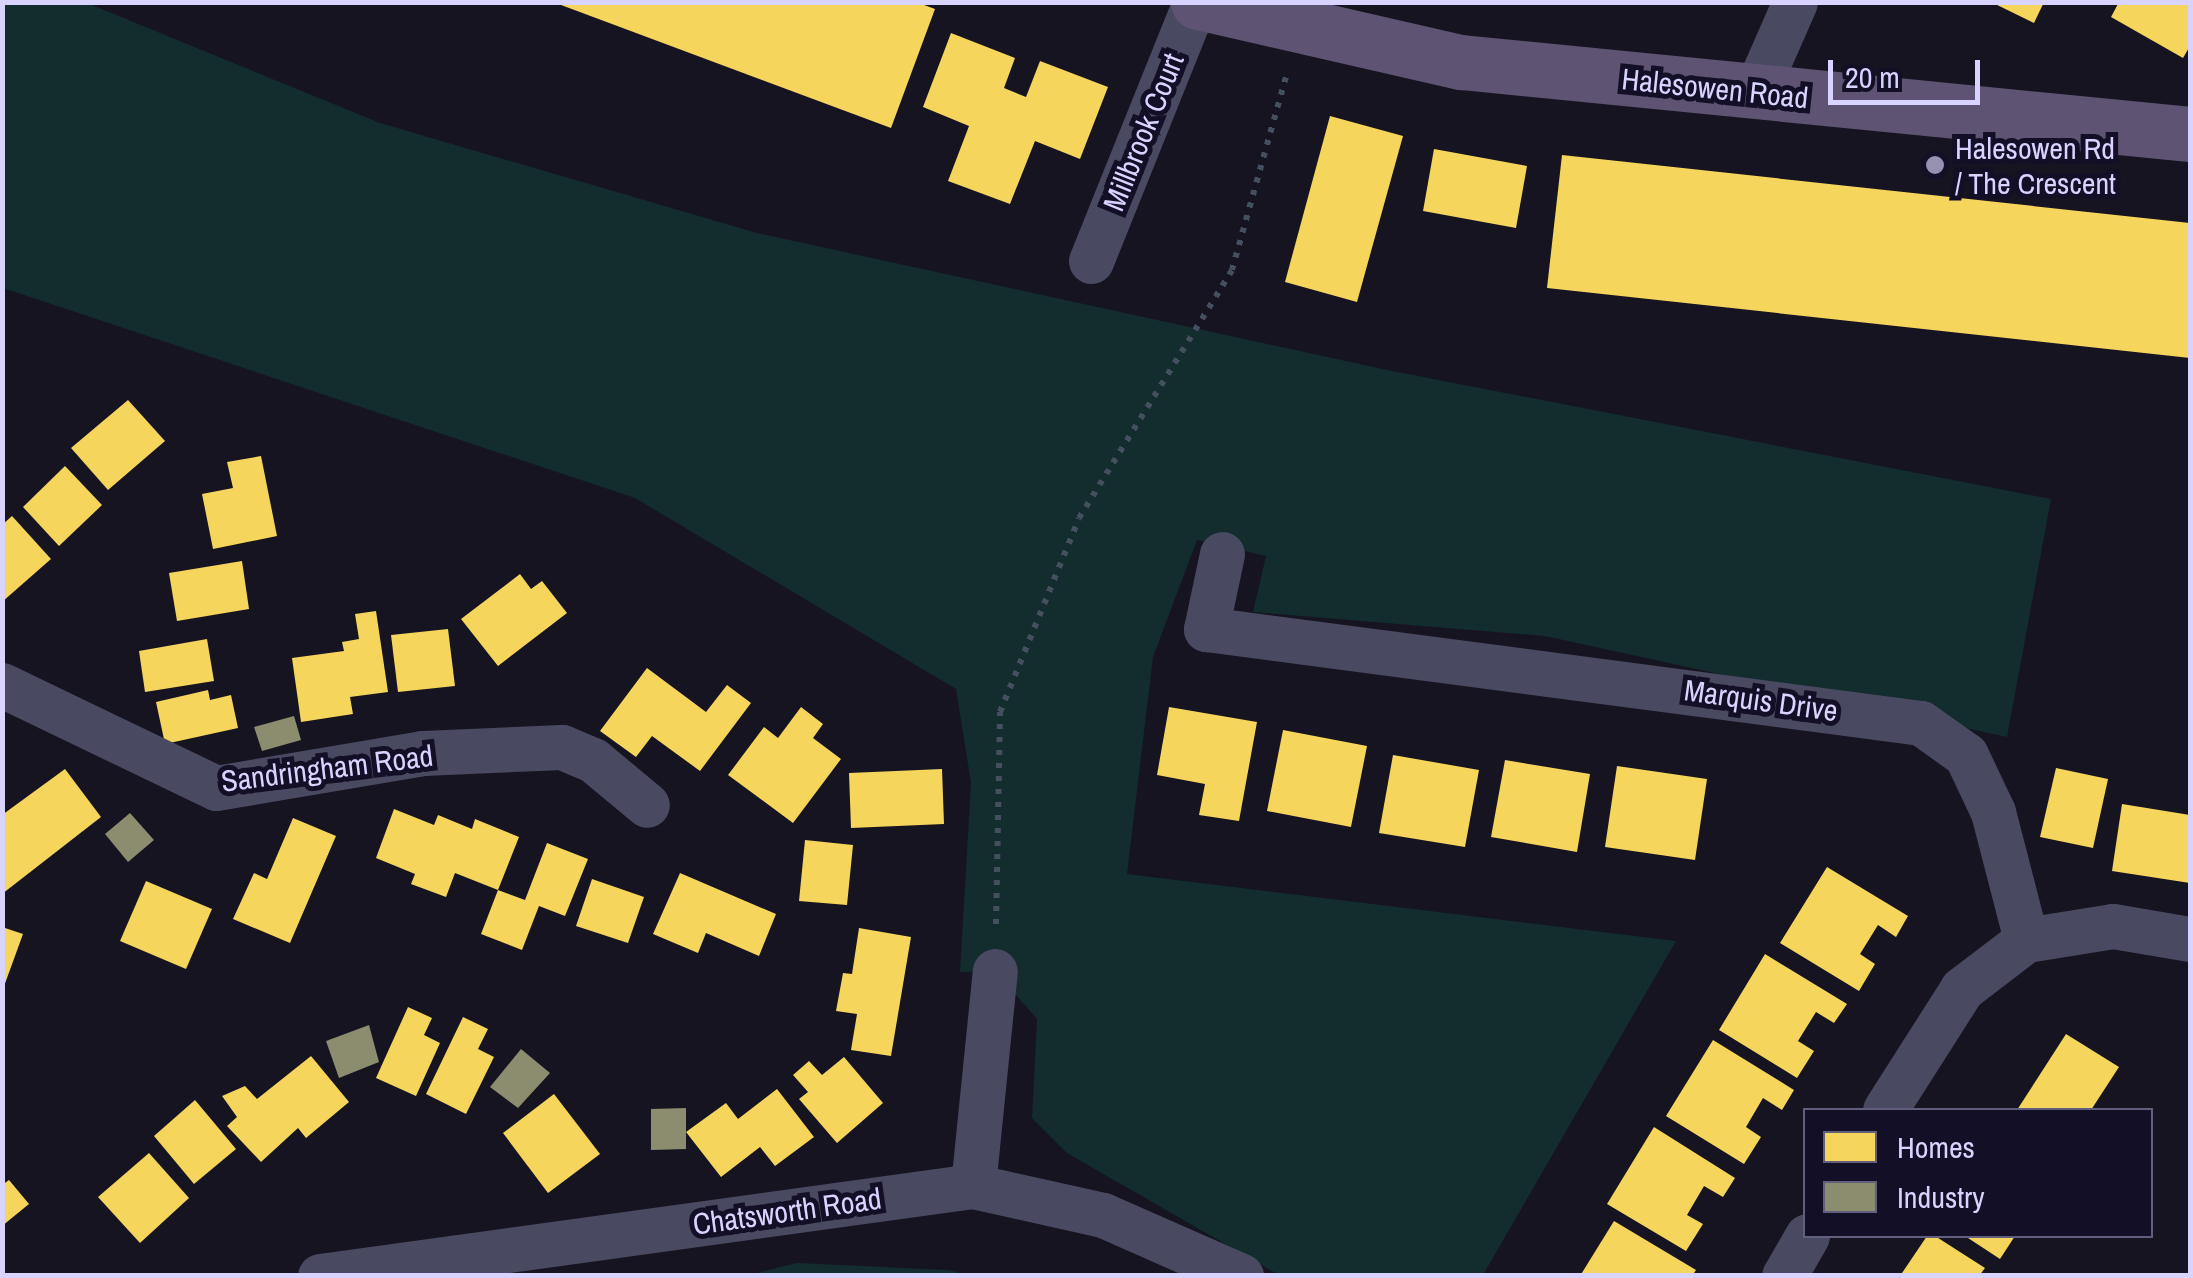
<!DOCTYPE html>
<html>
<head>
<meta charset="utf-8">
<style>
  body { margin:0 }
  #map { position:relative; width:2193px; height:1278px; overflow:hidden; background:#161421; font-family:"Archivo Narrow",sans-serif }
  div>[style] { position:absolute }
  .green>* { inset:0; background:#132c2d }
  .homes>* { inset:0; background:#f6d55c }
  .industry>* { inset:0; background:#8c8c6e }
  .path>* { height:6px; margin-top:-3px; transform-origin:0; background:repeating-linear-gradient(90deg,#44505f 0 5px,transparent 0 13px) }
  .minor>* { height:45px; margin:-22.5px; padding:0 22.5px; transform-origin:22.5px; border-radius:22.5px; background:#4a4962 }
  .primary>* { height:55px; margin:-27.5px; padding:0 27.5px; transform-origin:27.5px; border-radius:27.5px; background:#5e5373 }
  .dots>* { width:28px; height:28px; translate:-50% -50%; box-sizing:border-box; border:5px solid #130f26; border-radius:50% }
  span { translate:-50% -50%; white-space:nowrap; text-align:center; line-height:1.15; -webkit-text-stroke:10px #130f26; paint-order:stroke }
  .street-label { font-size:30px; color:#d9d4ff }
  .poi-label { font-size:30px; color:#d9d4ff }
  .left { translate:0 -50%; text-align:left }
  .frame { position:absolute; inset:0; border:5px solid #d9d4ff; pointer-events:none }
  .legend { position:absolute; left:1803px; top:1108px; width:350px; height:130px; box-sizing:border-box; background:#130f26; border:2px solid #625e7d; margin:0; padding:12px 18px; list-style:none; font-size:30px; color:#d9d4ff }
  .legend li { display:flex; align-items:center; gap:20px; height:50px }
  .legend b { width:50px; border:2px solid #625e7d }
  .scale { position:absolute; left:1828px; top:60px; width:152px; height:45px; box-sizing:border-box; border:5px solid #d9d4ff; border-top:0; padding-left:12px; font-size:30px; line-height:35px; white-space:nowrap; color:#d9d4ff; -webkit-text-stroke:8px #130f26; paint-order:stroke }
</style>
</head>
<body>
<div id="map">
  <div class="green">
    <div style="clip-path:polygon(3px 3px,87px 3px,380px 123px,757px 233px,1387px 370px,2051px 499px,2007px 737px,1545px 636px,1253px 612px,1266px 556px,1197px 540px,1153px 657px,1127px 874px,1676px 941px,1483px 1275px,1279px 1275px,1067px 1153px,1032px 1118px,1037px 1019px,995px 971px,960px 972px,971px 783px,956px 689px,635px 498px,3px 288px)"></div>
    <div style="clip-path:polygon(797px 1263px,948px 1270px,968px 1275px,749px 1275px)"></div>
  </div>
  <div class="homes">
    <div style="clip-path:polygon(553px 2px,916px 2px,935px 9px,891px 128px)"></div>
    <div style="clip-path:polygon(1991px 2px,2044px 2px,2034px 23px)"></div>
    <div style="clip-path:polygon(2119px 2px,2190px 2px,2190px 46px,2183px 58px,2111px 17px)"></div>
    <div style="clip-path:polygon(951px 33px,1015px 58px,1004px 88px,1026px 97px,1040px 61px,1108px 87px,1080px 159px,1035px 141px,1010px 204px,948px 181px,969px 126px,923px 107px)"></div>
    <div style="clip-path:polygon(1330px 116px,1403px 136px,1357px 302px,1285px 282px)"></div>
    <div style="clip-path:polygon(1434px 149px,1527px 166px,1516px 228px,1423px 211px)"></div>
    <div style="clip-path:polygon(1562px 155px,2190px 223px,2190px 358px,1547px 288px)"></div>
    <div style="clip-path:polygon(128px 400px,165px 441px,108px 490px,71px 448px)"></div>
    <div style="clip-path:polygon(261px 456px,277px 536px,213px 549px,202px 494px,233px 488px,227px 462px)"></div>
    <div style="clip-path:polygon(65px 466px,102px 505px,59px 546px,23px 507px)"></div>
    <div style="clip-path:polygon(12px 516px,51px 559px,2px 602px,2px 525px)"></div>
    <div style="clip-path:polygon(242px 561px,249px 609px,177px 621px,169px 573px)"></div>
    <div style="clip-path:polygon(520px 574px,531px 589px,542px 581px,567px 613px,498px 666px,461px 619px)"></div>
    <div style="clip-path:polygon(376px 611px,388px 692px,350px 697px,353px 714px,301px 722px,292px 658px,344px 651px,342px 642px,359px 639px,355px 614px)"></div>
    <div style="clip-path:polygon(448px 629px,455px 686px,398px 692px,391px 635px)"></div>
    <div style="clip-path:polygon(207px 639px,214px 681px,145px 692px,139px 651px)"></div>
    <div style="clip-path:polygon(647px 668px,706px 712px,727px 685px,751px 703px,700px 771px,652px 736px,636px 757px,600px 731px)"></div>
    <div style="clip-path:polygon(208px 690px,210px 700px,231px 695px,238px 728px,165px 744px,156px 702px)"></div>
    <div style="clip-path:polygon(801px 707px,823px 724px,813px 738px,841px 759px,793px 823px,728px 775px,764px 727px,778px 738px)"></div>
    <div style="clip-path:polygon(1169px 707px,1257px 722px,1239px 821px,1199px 815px,1205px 784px,1157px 775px)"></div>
    <div style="clip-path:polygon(1283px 730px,1367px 746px,1351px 827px,1267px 811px)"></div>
    <div style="clip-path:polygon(1393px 755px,1479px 770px,1465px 847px,1379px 833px)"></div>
    <div style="clip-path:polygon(1505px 760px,1590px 774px,1577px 852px,1491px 837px)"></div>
    <div style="clip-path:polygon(1617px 766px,1707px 779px,1695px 860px,1605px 847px)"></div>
    <div style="clip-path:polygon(2056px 768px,2108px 779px,2093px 848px,2040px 837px)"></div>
    <div style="clip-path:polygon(65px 769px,101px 817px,2px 894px,2px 815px)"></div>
    <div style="clip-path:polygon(942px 769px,944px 824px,851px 828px,849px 773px)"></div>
    <div style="clip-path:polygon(2122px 804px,2190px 815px,2190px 883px,2112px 871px)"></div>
    <div style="clip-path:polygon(394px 809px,434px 825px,438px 815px,472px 829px,475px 819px,519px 837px,498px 890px,455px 873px,446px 897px,411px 884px,415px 874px,376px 858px)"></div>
    <div style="clip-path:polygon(293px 818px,336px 836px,290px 943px,233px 919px,254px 873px,267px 879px)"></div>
    <div style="clip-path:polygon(805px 840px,853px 845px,847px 905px,799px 901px)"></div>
    <div style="clip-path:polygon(547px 843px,588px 859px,565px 916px,539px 906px,522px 950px,481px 934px,498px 890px,525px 900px)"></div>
    <div style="clip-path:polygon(1827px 867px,1908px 916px,1896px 937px,1878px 925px,1860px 954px,1875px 964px,1859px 991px,1780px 943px)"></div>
    <div style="clip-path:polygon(680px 873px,776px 914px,759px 956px,706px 933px,698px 953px,653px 934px)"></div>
    <div style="clip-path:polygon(592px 879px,644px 897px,628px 943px,576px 926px)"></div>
    <div style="clip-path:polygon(146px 881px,212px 909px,186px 969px,120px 941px)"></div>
    <div style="clip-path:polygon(2px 927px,23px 934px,3px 989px,2px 989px)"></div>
    <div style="clip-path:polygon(859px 928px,911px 937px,891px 1056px,851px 1050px,857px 1014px,836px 1011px,843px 973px,852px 974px)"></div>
    <div style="clip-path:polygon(1765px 954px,1847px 1004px,1834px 1023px,1816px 1012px,1798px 1041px,1814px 1051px,1797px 1078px,1719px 1030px)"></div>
    <div style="clip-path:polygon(408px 1007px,432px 1018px,424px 1035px,440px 1043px,416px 1096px,376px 1078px)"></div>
    <div style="clip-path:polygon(463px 1017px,488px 1029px,478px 1049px,494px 1057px,466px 1114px,426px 1094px)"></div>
    <div style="clip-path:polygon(2066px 1034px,2119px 1067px,2091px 1110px,2017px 1110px)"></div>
    <div style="clip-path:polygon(1713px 1040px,1794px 1090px,1782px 1110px,1763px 1098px,1746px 1127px,1761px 1137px,1744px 1164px,1666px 1116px)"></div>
    <div style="clip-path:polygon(311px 1056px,349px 1102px,306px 1138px,298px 1128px,261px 1162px,227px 1126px,237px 1117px,222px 1096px,245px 1086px,257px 1099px)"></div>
    <div style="clip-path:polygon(844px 1057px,883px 1103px,837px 1143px,799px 1099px,808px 1092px,793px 1075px,809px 1061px,822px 1075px)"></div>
    <div style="clip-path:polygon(777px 1089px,814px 1137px,775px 1166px,760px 1147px,721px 1177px,686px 1132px,726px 1103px,738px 1119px)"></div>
    <div style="clip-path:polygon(554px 1094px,600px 1154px,548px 1193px,503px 1133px)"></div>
    <div style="clip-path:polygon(195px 1100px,236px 1149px,194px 1184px,154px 1136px)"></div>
    <div style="clip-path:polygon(1654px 1127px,1735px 1178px,1723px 1197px,1704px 1186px,1687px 1215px,1703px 1224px,1686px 1251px,1607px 1204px)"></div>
    <div style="clip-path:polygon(149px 1153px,189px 1198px,140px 1243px,98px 1197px)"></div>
    <div style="clip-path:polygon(9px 1180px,29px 1204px,2px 1226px,2px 1185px)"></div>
    <div style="clip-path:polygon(1614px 1221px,1696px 1270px,1692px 1276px,1580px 1276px)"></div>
    <div style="clip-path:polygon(1927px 1236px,1935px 1236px,1985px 1268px,1979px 1276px,1900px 1276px)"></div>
    <div style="clip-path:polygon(1965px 1236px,2015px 1236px,2000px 1259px)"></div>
  </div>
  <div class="industry">
    <div style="clip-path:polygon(294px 716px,301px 740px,262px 751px,254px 727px)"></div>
    <div style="clip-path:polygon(130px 813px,154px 840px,128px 862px,105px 834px)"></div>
    <div style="clip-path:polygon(369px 1025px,379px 1062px,339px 1078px,326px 1041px)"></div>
    <div style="clip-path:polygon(521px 1049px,550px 1073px,518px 1108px,490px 1087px)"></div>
    <div style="clip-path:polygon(686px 1108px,686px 1149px,651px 1150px,651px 1109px)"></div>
  </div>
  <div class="path">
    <div style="left:996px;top:924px;width:212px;rotate:-88.9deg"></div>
    <div style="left:1000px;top:712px;width:209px;rotate:-67.8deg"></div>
    <div style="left:1079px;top:518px;width:291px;rotate:-58.3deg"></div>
    <div style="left:1232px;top:270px;width:205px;rotate:-74.4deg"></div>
  </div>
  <div class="minor">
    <div style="left:1755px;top:93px;width:99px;rotate:-66.3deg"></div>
    <div style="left:1091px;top:261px;width:279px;rotate:-68.1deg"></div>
    <div style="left:1222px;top:554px;width:77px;rotate:102deg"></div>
    <div style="left:1206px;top:629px;width:721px;rotate:7.49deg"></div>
    <div style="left:1921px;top:723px;width:55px;rotate:35.4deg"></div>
    <div style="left:1966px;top:755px;width:63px;rotate:64.7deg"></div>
    <div style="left:1993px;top:812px;width:132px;rotate:75.5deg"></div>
    <div style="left:2026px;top:940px;width:81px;rotate:142.6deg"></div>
    <div style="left:1962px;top:989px;width:143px;rotate:122.5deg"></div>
    <div style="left:2px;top:685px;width:237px;rotate:25.7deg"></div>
    <div style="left:216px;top:788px;width:210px;rotate:-9.6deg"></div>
    <div style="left:423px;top:753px;width:139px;rotate:-2.5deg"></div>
    <div style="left:562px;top:747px;width:34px;rotate:23deg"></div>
    <div style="left:593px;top:760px;width:70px;rotate:39.8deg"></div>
    <div style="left:2026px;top:940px;width:88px;rotate:-9.1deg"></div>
    <div style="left:2113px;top:926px;width:78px;rotate:9.6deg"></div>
    <div style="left:973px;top:1186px;width:216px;rotate:-84.2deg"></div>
    <div style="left:320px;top:1276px;width:659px;rotate:-7.85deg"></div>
    <div style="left:973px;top:1186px;width:133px;rotate:12.6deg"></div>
    <div style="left:1103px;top:1215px;width:151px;rotate:23.8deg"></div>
    <div style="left:1784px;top:1276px;width:46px;rotate:-60.1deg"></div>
  </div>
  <div class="primary">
    <div style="left:1198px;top:2px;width:270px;rotate:12.9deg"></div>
    <div style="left:1461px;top:62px;width:733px;rotate:5.64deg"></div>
  </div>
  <div class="dots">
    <div style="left:1935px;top:165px;background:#9591b1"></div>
  </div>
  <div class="street-label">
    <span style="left:1715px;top:88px;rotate:6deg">Halesowen Road</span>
    <span style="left:1143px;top:132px;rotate:-68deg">Millbrook Court</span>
    <span style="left:1761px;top:700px;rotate:8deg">Marquis Drive</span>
    <span style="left:327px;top:768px;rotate:-7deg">Sandringham Road</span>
    <span style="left:787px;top:1211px;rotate:-8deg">Chatsworth Road</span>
  </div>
  <div class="poi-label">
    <span class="left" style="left:1955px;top:165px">Halesowen Rd<br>/ The Crescent</span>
  </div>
  <div class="frame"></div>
  <ul class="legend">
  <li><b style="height:28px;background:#f6d55c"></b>Homes</li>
  <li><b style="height:28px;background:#8c8c6e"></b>Industry</li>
  </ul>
  <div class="scale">20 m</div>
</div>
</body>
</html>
